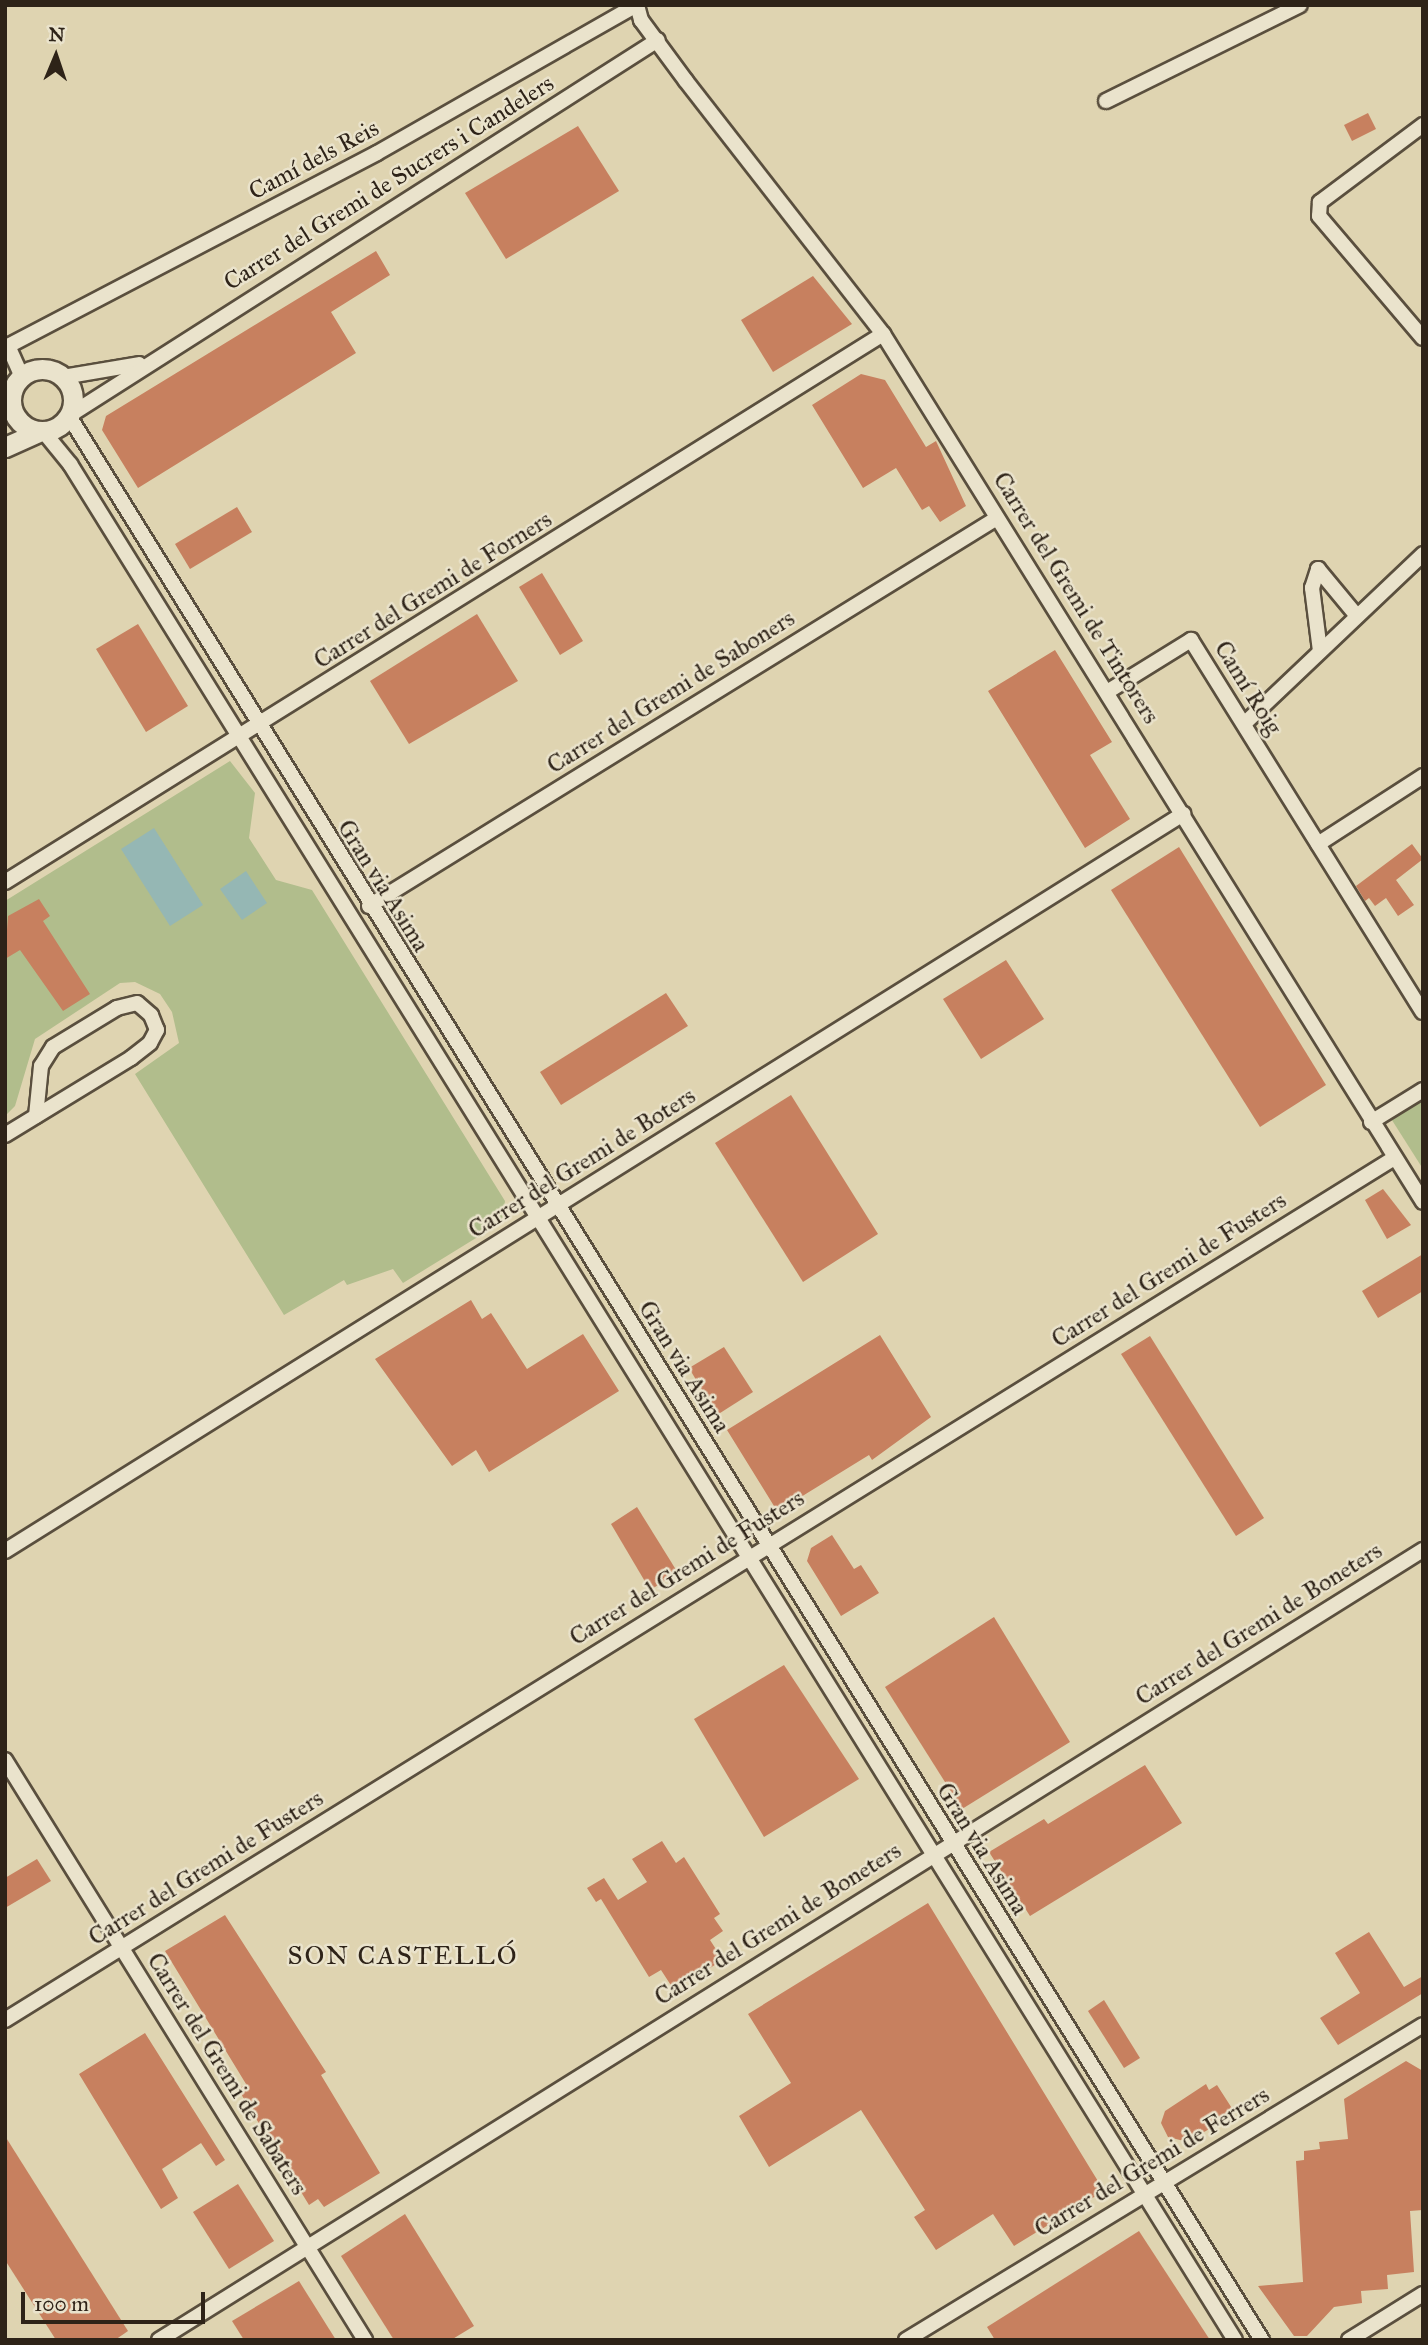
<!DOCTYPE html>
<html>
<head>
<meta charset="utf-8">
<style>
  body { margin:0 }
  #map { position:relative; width:1428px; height:2345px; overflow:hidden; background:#dfd4b1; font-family:"IM FELL Great Primer",serif }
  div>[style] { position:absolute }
  .green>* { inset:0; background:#b1bd8c }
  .water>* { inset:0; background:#95b7b4 }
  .building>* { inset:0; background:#c7805f }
  .roads { filter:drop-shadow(2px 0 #5a4f3e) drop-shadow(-2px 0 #5a4f3e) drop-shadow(0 2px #5a4f3e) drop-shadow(0 -2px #5a4f3e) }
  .street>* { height:14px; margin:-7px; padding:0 7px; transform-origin:7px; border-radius:7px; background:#eae3cc }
  .secondary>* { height:19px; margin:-9.5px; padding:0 9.5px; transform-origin:9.5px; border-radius:9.5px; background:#eae3cc }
  .secondary>.ring { margin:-9.5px; padding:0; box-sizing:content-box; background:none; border:19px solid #eae3cc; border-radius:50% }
  span { translate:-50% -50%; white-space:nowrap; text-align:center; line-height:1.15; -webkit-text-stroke:5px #eae3cc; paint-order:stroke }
  .street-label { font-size:24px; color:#2e2318 }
  .neighbourhood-label { font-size:26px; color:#2e2318; letter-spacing:2px }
  .frame { position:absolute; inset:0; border:7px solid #2e2318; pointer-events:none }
  .north { position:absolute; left:21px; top:21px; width:70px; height:70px; -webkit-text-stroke:5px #eae3cc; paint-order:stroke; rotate:2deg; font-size:19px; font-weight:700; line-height:28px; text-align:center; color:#2e2318 }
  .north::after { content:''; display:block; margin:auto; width:24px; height:32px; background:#2e2318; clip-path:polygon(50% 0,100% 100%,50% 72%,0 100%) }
  .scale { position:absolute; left:21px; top:2292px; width:184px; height:32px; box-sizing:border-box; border:4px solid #2e2318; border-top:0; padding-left:9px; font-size:21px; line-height:24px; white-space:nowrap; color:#2e2318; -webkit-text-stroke:5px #eae3cc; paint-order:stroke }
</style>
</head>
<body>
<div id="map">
  <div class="green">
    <div style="clip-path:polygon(230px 761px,255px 793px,249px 838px,276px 880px,312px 890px,505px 1201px,502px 1222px,403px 1283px,393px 1269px,347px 1285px,344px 1280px,284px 1315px,135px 1074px,179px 1043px,172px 1012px,160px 994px,135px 982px,120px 983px,35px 1039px,15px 1106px,5px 1116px,5px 901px)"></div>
    <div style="clip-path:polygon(1423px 1097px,1423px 1169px,1390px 1117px)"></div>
  </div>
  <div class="water">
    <div style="clip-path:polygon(154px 828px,203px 905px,170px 926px,121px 849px)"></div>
    <div style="clip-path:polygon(246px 871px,267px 903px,242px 920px,220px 889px)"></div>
  </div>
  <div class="building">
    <div style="clip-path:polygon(1368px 113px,1376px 129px,1352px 141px,1344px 125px)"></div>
    <div style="clip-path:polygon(578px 126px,619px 191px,506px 259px,465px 193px)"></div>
    <div style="clip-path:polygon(376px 251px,390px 275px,331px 312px,356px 353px,138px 488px,102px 430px,106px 416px)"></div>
    <div style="clip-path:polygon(813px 276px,852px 324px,773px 372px,741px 320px)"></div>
    <div style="clip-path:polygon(861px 374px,885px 380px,926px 447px,936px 441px,966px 506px,940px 522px,929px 506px,922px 510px,896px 468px,863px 488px,812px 405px)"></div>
    <div style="clip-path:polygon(237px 507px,252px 532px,190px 569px,175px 544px)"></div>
    <div style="clip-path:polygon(542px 573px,583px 641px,560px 655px,519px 587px)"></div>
    <div style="clip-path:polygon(477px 614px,518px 681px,409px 744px,370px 681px)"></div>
    <div style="clip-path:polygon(138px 624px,188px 706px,146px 732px,96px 649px)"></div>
    <div style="clip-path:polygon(1055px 650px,1112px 742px,1090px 755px,1130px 819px,1085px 848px,988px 691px)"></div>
    <div style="clip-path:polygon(1412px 844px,1423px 859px,1396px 880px,1414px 905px,1398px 916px,1386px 898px,1375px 906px,1369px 898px,1365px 901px,1356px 886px)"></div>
    <div style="clip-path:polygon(1179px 847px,1326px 1085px,1260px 1127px,1111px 890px)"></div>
    <div style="clip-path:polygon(39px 899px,50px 916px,43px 921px,90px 994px,63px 1011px,20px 950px,5px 959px,8px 916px)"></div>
    <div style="clip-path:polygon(1006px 960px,1044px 1019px,981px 1059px,943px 999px)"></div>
    <div style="clip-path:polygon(666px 993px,688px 1026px,561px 1105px,540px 1072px)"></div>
    <div style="clip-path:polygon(791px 1095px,878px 1234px,803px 1282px,715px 1143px)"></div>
    <div style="clip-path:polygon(1383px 1189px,1411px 1225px,1387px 1239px,1365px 1200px)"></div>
    <div style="clip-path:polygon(1423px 1254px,1423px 1291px,1378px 1318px,1362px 1291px)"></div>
    <div style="clip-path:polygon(471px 1300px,482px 1319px,491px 1313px,527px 1369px,583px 1334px,619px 1391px,489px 1472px,476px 1450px,452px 1466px,375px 1359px)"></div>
    <div style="clip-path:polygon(880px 1335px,931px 1417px,872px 1460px,869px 1455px,783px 1508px,774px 1506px,727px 1430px)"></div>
    <div style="clip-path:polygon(1150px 1336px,1264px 1518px,1236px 1536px,1121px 1354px)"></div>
    <div style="clip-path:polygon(724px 1347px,753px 1392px,717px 1415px,689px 1368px)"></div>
    <div style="clip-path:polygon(637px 1507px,678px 1573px,650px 1590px,611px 1524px)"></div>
    <div style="clip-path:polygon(832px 1535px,854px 1569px,861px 1565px,879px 1593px,841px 1616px,807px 1561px,811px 1548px)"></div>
    <div style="clip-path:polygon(994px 1617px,1070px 1742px,962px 1809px,885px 1687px)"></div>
    <div style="clip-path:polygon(784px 1665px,859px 1779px,764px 1837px,694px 1719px)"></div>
    <div style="clip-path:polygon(1145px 1765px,1182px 1823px,1030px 1916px,989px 1852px,1044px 1819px,1048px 1824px)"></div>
    <div style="clip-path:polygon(662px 1841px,676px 1863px,684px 1857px,720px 1914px,714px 1918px,723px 1931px,710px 1940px,723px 1960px,674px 1990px,661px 1970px,649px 1977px,601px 1899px,596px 1902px,587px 1888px,604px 1878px,618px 1900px,647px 1882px,632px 1859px)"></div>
    <div style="clip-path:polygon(37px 1859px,51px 1881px,5px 1908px,5px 1878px)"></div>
    <div style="clip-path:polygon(928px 1903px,1104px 2191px,1014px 2246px,993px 2214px,936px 2250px,914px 2217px,925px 2210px,861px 2110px,769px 2167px,739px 2116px,791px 2083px,748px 2014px)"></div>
    <div style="clip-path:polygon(225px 1915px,326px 2072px,321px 2075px,380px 2173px,324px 2207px,318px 2199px,309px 2205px,238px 2089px,246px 2084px,165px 1951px)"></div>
    <div style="clip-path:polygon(1369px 1932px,1404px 1987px,1423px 1976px,1423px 1993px,1338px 2045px,1320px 2018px,1360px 1993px,1335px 1953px)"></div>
    <div style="clip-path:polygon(1104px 2000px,1140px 2058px,1124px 2068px,1088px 2011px)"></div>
    <div style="clip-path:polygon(145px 2033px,225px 2160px,216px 2166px,201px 2143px,162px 2169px,178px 2198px,161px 2209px,79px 2074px)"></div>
    <div style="clip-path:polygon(1406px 2061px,1423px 2071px,1423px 2210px,1410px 2211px,1414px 2272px,1387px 2275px,1388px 2289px,1361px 2291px,1362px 2303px,1334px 2307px,1307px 2336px,1294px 2336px,1258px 2286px,1303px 2282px,1296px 2161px,1304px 2160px,1304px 2151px,1320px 2149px,1319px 2142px,1348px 2139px,1344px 2099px)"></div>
    <div style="clip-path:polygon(1206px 2084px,1209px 2090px,1217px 2085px,1235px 2113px,1188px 2142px,1168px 2137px,1161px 2123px,1165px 2111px)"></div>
    <div style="clip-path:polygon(5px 2136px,128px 2331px,115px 2340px,56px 2340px,5px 2260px)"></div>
    <div style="clip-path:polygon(238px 2184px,274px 2241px,229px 2269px,193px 2212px)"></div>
    <div style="clip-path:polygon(405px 2214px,474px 2326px,451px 2340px,394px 2340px,341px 2256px)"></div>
    <div style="clip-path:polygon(1139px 2231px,1210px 2340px,995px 2340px,987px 2327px)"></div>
    <div style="clip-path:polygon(299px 2281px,336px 2340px,244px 2340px,232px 2321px)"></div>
  </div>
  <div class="roads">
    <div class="street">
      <div style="left:637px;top:5px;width:16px;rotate:75deg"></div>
      <div style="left:641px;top:20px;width:76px;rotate:53.6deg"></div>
      <div style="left:686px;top:81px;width:321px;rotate:52.1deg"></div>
      <div style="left:883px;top:334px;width:1022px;rotate:58.11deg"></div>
      <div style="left:1106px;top:101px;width:216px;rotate:-26.3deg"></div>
      <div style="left:1423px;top:125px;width:129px;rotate:143.2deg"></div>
      <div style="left:1320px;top:202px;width:14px;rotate:94deg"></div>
      <div style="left:1319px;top:216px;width:160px;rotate:49.6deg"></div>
      <div style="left:22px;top:377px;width:34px;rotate:-114deg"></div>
      <div style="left:8px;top:346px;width:416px;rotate:-27.6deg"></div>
      <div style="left:377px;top:153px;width:298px;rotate:-29.7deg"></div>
      <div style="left:63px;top:377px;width:77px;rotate:-9.7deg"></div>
      <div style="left:70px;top:415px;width:697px;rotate:-32.53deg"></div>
      <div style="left:69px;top:416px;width:2264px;rotate:58.2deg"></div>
      <div style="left:43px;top:431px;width:43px;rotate:50.7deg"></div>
      <div style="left:70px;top:464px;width:2208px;rotate:58.16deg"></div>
      <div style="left:1320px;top:651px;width:64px;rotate:-97.2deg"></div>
      <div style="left:1312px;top:588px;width:20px;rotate:-72deg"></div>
      <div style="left:1318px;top:569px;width:61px;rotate:50.3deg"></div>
      <div style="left:1107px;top:692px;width:99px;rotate:-31.8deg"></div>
      <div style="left:1191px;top:640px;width:438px;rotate:58.1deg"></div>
      <div style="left:1244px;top:724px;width:247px;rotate:-43.5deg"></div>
      <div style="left:1318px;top:844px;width:125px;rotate:-32.9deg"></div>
      <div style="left:5px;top:882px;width:1035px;rotate:-31.97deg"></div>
      <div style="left:369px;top:906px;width:738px;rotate:-31.71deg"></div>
      <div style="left:1371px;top:1122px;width:61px;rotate:-31.6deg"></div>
      <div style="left:5px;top:1135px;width:148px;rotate:-31.4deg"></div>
      <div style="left:131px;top:1058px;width:24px;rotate:-38deg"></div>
      <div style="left:150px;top:1043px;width:15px;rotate:-62deg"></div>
      <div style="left:157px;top:1030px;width:16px;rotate:-112deg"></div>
      <div style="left:151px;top:1015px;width:18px;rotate:-139deg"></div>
      <div style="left:137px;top:1003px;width:21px;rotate:166deg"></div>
      <div style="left:117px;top:1008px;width:75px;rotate:148.6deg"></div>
      <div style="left:53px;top:1047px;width:22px;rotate:122deg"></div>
      <div style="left:41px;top:1066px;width:50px;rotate:95.7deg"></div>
      <div style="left:5px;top:1551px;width:1390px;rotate:-32.03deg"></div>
      <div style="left:5px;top:1760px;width:683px;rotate:58.17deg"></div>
      <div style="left:5px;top:2020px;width:1635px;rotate:-31.82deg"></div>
      <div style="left:159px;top:2340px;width:1491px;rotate:-32.01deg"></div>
      <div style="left:906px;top:2340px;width:605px;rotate:-31.35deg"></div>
      <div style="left:1349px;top:2340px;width:87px;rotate:-31.9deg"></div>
    </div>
    <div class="secondary">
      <div class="ring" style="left:11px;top:369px;width:43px;height:43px"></div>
      <div style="left:5px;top:447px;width:39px;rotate:-24deg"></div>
    </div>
  </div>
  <div class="street-label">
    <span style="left:314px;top:160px;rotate:-28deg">Camí dels Reis</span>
    <span style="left:389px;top:183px;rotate:-32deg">Carrer del Gremi de Sucrers i Candelers</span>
    <span style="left:433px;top:590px;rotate:-32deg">Carrer del Gremi de Forners</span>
    <span style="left:1076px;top:598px;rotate:58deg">Carrer del Gremi de Tintorers</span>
    <span style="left:1248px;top:688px;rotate:58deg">Camí Roig</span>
    <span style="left:671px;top:692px;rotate:-32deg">Carrer del Gremi de Saboners</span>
    <span style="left:383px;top:886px;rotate:58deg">Gran via Asima</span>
    <span style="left:582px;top:1163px;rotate:-32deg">Carrer del Gremi de Boters</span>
    <span style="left:1169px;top:1270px;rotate:-32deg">Carrer del Gremi de Fusters</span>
    <span style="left:684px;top:1367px;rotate:58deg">Gran via Asima</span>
    <span style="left:687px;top:1568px;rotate:-32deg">Carrer del Gremi de Fusters</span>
    <span style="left:1259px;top:1624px;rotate:-32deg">Carrer del Gremi de Boneters</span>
    <span style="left:982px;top:1849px;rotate:58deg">Gran via Asima</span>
    <span style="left:206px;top:1868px;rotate:-32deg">Carrer del Gremi de Fusters</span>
    <span style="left:778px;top:1924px;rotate:-32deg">Carrer del Gremi de Boneters</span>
    <span style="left:227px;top:2074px;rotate:58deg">Carrer del Gremi de Sabaters</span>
    <span style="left:1152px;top:2162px;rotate:-31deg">Carrer del Gremi de Ferrers</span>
  </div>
  <div class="neighbourhood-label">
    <span style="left:403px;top:1956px">SON CASTELLÓ</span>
  </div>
  <div class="frame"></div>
  <div class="north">N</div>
  <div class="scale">100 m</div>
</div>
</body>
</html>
